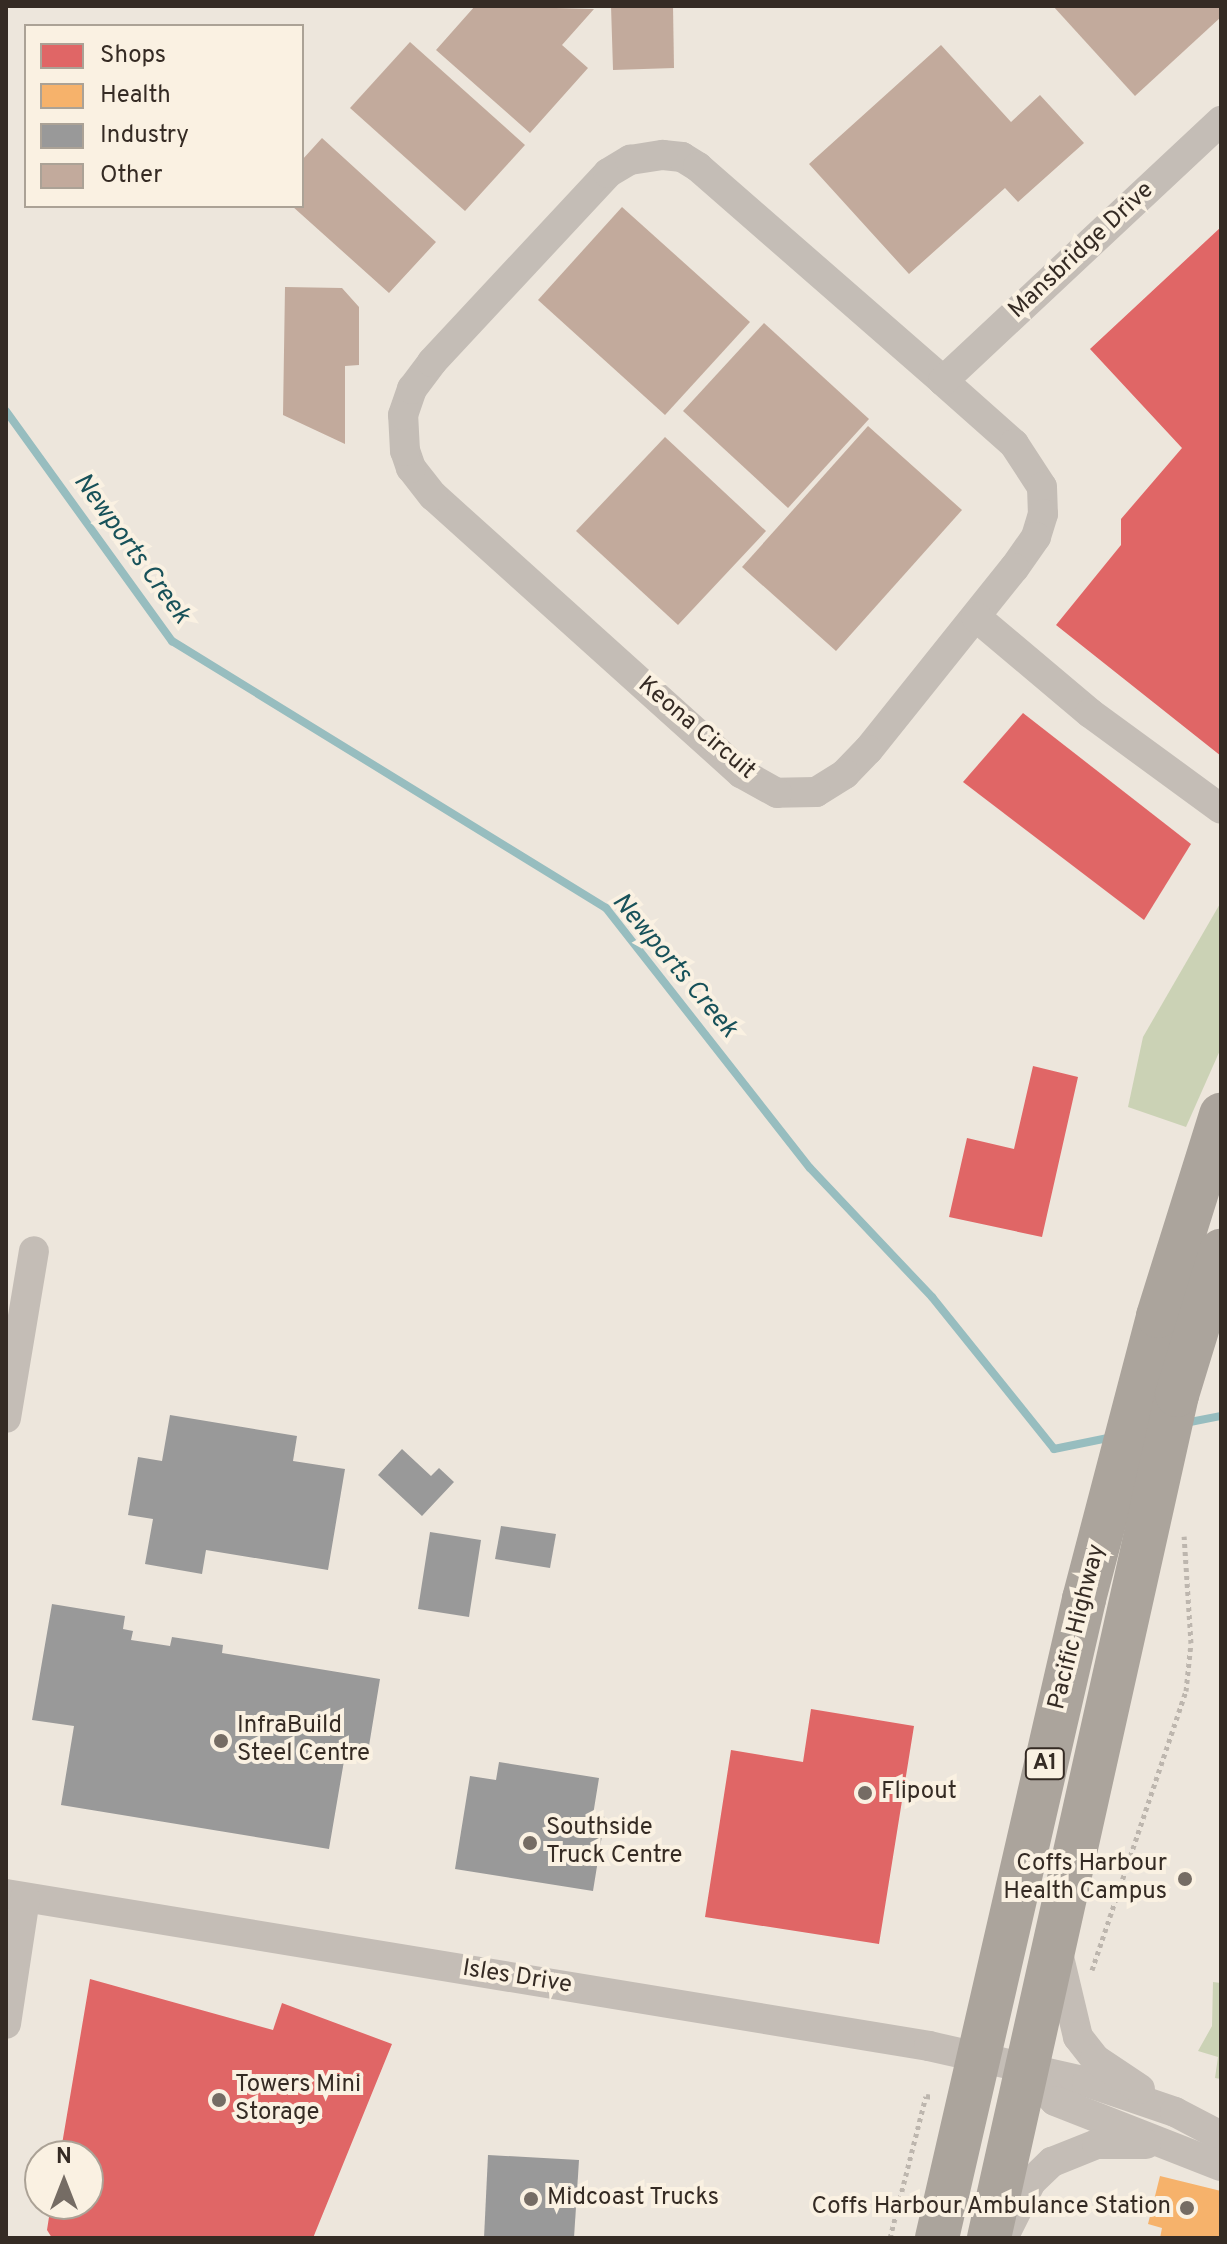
<!DOCTYPE html>
<html>
<head>
<meta charset="utf-8">
<style>
  body { margin:0 }
  #map { position:relative; width:1227px; height:2244px; overflow:hidden; background:#ede6dc; font-family:Overpass,sans-serif }
  div>[style] { position:absolute }
  .green>* { inset:0; background:#cbd2b5 }
  .shops>* { inset:0; background:#e06666 }
  .health>* { inset:0; background:#f6b26b }
  .industry>* { inset:0; background:#999 }
  .stream>* { height:8px; margin:-4px; padding:0 4px; transform-origin:4px; border-radius:4px; background:#97bdbf }
  .building>* { inset:0; background:#c2aa9c }
  .path>* { height:5px; margin-top:-2.5px; transform-origin:0; background:repeating-linear-gradient(90deg,#bdb6ae 0 4px,transparent 0 8px) }
  .minor>* { height:30px; margin:-15px; padding:0 15px; transform-origin:15px; border-radius:15px; background:#c4bdb6 }
  .highway>* { height:44px; margin:-22px; padding:0 22px; transform-origin:22px; border-radius:22px; background:#aba49c }
  .dots>* { width:22px; height:22px; translate:-50% -50%; box-sizing:border-box; border:4px solid #faf1e2; border-radius:50% }
  span { translate:-50% -50%; white-space:nowrap; text-align:center; line-height:1.15; -webkit-text-stroke:8px #faf1e2; paint-order:stroke }
  .shield-label span { padding:2px 6px; background:#faf1e2; border:2px solid; border-radius:6px; -webkit-text-stroke-width:0 }
  .shield-label { font-size:22px; color:#352b24; font-weight:700 }
  .street-label { font-size:24px; color:#352b24 }
  .poi-label { font-size:24px; color:#352b24 }
  .left { translate:0 -50%; text-align:left }
  .right { translate:-100% -50%; text-align:right }
  .water-label { font-size:26px; color:#175159; font-style:italic }
  .frame { position:absolute; inset:0; border:8px solid #352b24; pointer-events:none }
  .legend { position:absolute; left:24px; top:24px; width:280px; height:184px; box-sizing:border-box; background:#faf1e2; border:2px solid #aba296; margin:0; padding:10px 14px; list-style:none; font-size:24px; color:#352b24 }
  .legend li { display:flex; align-items:center; gap:16px; height:40px }
  .legend b { width:40px; border:2px solid #aba296 }
  .north { position:absolute; left:24px; top:2140px; width:80px; height:80px; box-sizing:border-box; background:#faf1e2; border:2px solid #aba296; border-radius:50%; rotate:0deg; font-size:22px; font-weight:700; line-height:32px; text-align:center; color:#352b24 }
  .north::after { content:''; display:block; margin:auto; width:28px; height:36px; background:#756c64; clip-path:polygon(50% 0,100% 100%,50% 72%,0 100%) }
</style>
</head>
<body>
<div id="map">
  <div class="green">
    <div style="clip-path:polygon(1221px 902px,1221px 1048px,1186px 1127px,1128px 1107px,1143px 1037px)"></div>
    <div style="clip-path:polygon(1213px 1982px,1221px 1983px,1221px 2079px,1215px 2078px,1218px 2057px,1198px 2051px,1212px 2026px)"></div>
  </div>
  <div class="shops">
    <div style="clip-path:polygon(1221px 227px,1221px 756px,1056px 625px,1121px 545px,1121px 519px,1182px 448px,1090px 349px)"></div>
    <div style="clip-path:polygon(1023px 713px,1191px 844px,1144px 920px,963px 782px)"></div>
    <div style="clip-path:polygon(1033px 1066px,1078px 1077px,1042px 1237px,949px 1217px,967px 1138px,1014px 1149px)"></div>
    <div style="clip-path:polygon(811px 1709px,914px 1726px,879px 1944px,705px 1917px,731px 1750px,803px 1762px)"></div>
    <div style="clip-path:polygon(90px 1979px,273px 2030px,282px 2003px,392px 2044px,313px 2238px,52px 2238px,47px 2230px,51px 2204px,88px 2204px,88px 2156px,60px 2156px)"></div>
  </div>
  <div class="health">
    <div style="clip-path:polygon(1160px 2176px,1221px 2191px,1221px 2238px,1160px 2238px,1162px 2228px,1148px 2224px)"></div>
  </div>
  <div class="industry">
    <div style="clip-path:polygon(170px 1415px,297px 1436px,293px 1461px,345px 1469px,328px 1570px,206px 1550px,202px 1574px,145px 1564px,153px 1519px,128px 1515px,138px 1457px,162px 1461px)"></div>
    <div style="clip-path:polygon(402px 1449px,431px 1476px,439px 1468px,454px 1482px,422px 1516px,378px 1475px)"></div>
    <div style="clip-path:polygon(501px 1526px,556px 1534px,550px 1568px,495px 1559px)"></div>
    <div style="clip-path:polygon(430px 1532px,481px 1540px,469px 1617px,418px 1609px)"></div>
    <div style="clip-path:polygon(52px 1604px,125px 1616px,123px 1629px,133px 1631px,131px 1640px,170px 1646px,172px 1637px,223px 1645px,222px 1653px,380px 1679px,367px 1758px,345px 1755px,329px 1849px,61px 1805px,74px 1726px,32px 1720px)"></div>
    <div style="clip-path:polygon(499px 1762px,599px 1778px,593px 1815px,605px 1817px,593px 1891px,455px 1869px,470px 1776px,496px 1780px)"></div>
    <div style="clip-path:polygon(488px 2155px,579px 2160px,574px 2238px,484px 2238px)"></div>
  </div>
  <div class="stream">
    <div style="left:6px;top:411px;width:284px;rotate:54.2deg"></div>
    <div style="left:172px;top:641px;width:510px;rotate:31.6deg"></div>
    <div style="left:606px;top:908px;width:330px;rotate:51.9deg"></div>
    <div style="left:810px;top:1168px;width:178px;rotate:46.6deg"></div>
    <div style="left:932px;top:1297px;width:195px;rotate:51.2deg"></div>
    <div style="left:1054px;top:1449px;width:60px;rotate:-11.5deg"></div>
    <div style="left:1185px;top:1423px;width:37px;rotate:-11deg"></div>
  </div>
  <div class="building">
    <div style="clip-path:polygon(475px 6px,594px 9px,562px 45px,588px 68px,530px 133px,436px 50px)"></div>
    <div style="clip-path:polygon(611px 6px,673px 6px,674px 68px,613px 70px)"></div>
    <div style="clip-path:polygon(1053px 6px,1221px 6px,1221px 17px,1135px 96px)"></div>
    <div style="clip-path:polygon(410px 42px,525px 145px,465px 211px,350px 108px)"></div>
    <div style="clip-path:polygon(941px 45px,1011px 122px,1040px 95px,1084px 143px,1018px 202px,1005px 188px,909px 274px,809px 164px)"></div>
    <div style="clip-path:polygon(322px 138px,436px 242px,389px 293px,292px 206px,302px 206px,302px 160px)"></div>
    <div style="clip-path:polygon(622px 207px,750px 322px,665px 415px,538px 300px)"></div>
    <div style="clip-path:polygon(285px 287px,342px 288px,359px 307px,359px 365px,345px 366px,345px 444px,283px 415px)"></div>
    <div style="clip-path:polygon(764px 323px,869px 419px,788px 508px,683px 411px)"></div>
    <div style="clip-path:polygon(868px 426px,962px 510px,836px 651px,742px 567px)"></div>
    <div style="clip-path:polygon(665px 437px,766px 531px,678px 625px,576px 531px)"></div>
  </div>
  <div class="path">
    <div style="left:1092px;top:1970px;width:294px;rotate:-71.4deg"></div>
    <div style="left:1186px;top:1691px;width:48px;rotate:-84.1deg"></div>
    <div style="left:1191px;top:1643px;width:107px;rotate:-93.7deg"></div>
    <div style="left:890px;top:2238px;width:146px;rotate:-75.8deg"></div>
    <div style="left:926px;top:2096px;width:7px;rotate:8deg"></div>
  </div>
  <div class="minor">
    <div style="left:663px;top:155px;width:19px;rotate:6deg"></div>
    <div style="left:682px;top:157px;width:19px;rotate:32deg"></div>
    <div style="left:698px;top:167px;width:325px;rotate:41.1deg"></div>
    <div style="left:943px;top:381px;width:95px;rotate:41.6deg"></div>
    <div style="left:1014px;top:444px;width:51px;rotate:56.9deg"></div>
    <div style="left:1042px;top:487px;width:27px;rotate:88deg"></div>
    <div style="left:1043px;top:514px;width:24px;rotate:107deg"></div>
    <div style="left:1036px;top:537px;width:38px;rotate:125deg"></div>
    <div style="left:1014px;top:568px;width:233px;rotate:128.7deg"></div>
    <div style="left:868px;top:750px;width:33px;rotate:134deg"></div>
    <div style="left:845px;top:774px;width:34px;rotate:148deg"></div>
    <div style="left:816px;top:792px;width:39px;rotate:179deg"></div>
    <div style="left:777px;top:793px;width:41px;rotate:-150.9deg"></div>
    <div style="left:741px;top:773px;width:414px;rotate:-138deg"></div>
    <div style="left:433px;top:496px;width:36px;rotate:-128deg"></div>
    <div style="left:411px;top:468px;width:18px;rotate:-109deg"></div>
    <div style="left:405px;top:451px;width:36px;rotate:-93deg"></div>
    <div style="left:403px;top:415px;width:28px;rotate:-71deg"></div>
    <div style="left:412px;top:389px;width:34px;rotate:-53deg"></div>
    <div style="left:432px;top:362px;width:258px;rotate:-47deg"></div>
    <div style="left:608px;top:173px;width:26px;rotate:-31deg"></div>
    <div style="left:630px;top:160px;width:33px;rotate:-9deg"></div>
    <div style="left:943px;top:381px;width:381px;rotate:-43.1deg"></div>
    <div style="left:976px;top:617px;width:149px;rotate:40.1deg"></div>
    <div style="left:1090px;top:713px;width:162px;rotate:36.2deg"></div>
    <div style="left:6px;top:1418px;width:169px;rotate:-80.5deg"></div>
    <div style="left:6px;top:1894px;width:935px;rotate:9.35deg"></div>
    <div style="left:929px;top:2046px;width:162px;rotate:12.8deg"></div>
    <div style="left:1087px;top:2082px;width:93px;rotate:18.8deg"></div>
    <div style="left:1175px;top:2112px;width:52px;rotate:27.6deg"></div>
    <div style="left:1058px;top:1953px;width:86px;rotate:76.6deg"></div>
    <div style="left:1078px;top:2037px;width:28px;rotate:52deg"></div>
    <div style="left:1095px;top:2059px;width:54px;rotate:33.7deg"></div>
    <div style="left:6px;top:2024px;width:127px;rotate:-81.4deg"></div>
    <div style="left:1025px;top:2071px;width:42px;rotate:45deg"></div>
    <div style="left:1055px;top:2101px;width:178px;rotate:21.4deg"></div>
    <div style="left:1004px;top:2236px;width:60px;rotate:-63.4deg"></div>
    <div style="left:1031px;top:2182px;width:29px;rotate:-44deg"></div>
    <div style="left:1052px;top:2162px;width:48px;rotate:-21.8deg"></div>
    <div style="left:1097px;top:2144px;width:49px"></div>
  </div>
  <div class="highway">
    <div style="left:937px;top:2238px;width:656px;rotate:-77.04deg"></div>
    <div style="left:1084px;top:1599px;width:293px;rotate:-75.3deg"></div>
    <div style="left:1158px;top:1316px;width:211px;rotate:-72.6deg"></div>
    <div style="left:989px;top:2238px;width:864px;rotate:-77.43deg"></div>
    <div style="left:1177px;top:1395px;width:151px;rotate:-73deg"></div>
  </div>
  <div class="dots">
    <div style="left:221px;top:1741px;background:#756c64"></div>
    <div style="left:865px;top:1793px;background:#756c64"></div>
    <div style="left:530px;top:1843px;background:#756c64"></div>
    <div style="left:1185px;top:1879px;background:#756c64"></div>
    <div style="left:219px;top:2100px;background:#756c64"></div>
    <div style="left:531px;top:2199px;background:#756c64"></div>
    <div style="left:1187px;top:2208px;background:#756c64"></div>
  </div>
  <div class="shield-label">
    <span style="left:1045px;top:1764px">A1</span>
  </div>
  <div class="street-label">
    <span style="left:1082px;top:251px;rotate:-43deg">Mansbridge Drive</span>
    <span style="left:696px;top:729px;rotate:40deg">Keona Circuit</span>
    <span style="left:1078px;top:1627px;rotate:-76deg">Pacific Highway</span>
    <span style="left:517px;top:1978px;rotate:9deg">Isles Drive</span>
  </div>
  <div class="poi-label">
    <span class="left" style="left:237px;top:1741px">InfraBuild<br>Steel Centre</span>
    <span class="left" style="left:881px;top:1793px">Flipout</span>
    <span class="left" style="left:546px;top:1843px">Southside<br>Truck Centre</span>
    <span class="right" style="left:1167px;top:1879px">Coffs Harbour<br>Health Campus</span>
    <span class="left" style="left:235px;top:2100px">Towers Mini<br>Storage</span>
    <span class="left" style="left:547px;top:2199px">Midcoast Trucks</span>
    <span class="right" style="left:1171px;top:2208px">Coffs Harbour Ambulance Station</span>
  </div>
  <div class="water-label">
    <span style="left:131px;top:549px;rotate:54deg">Newports Creek</span>
    <span style="left:674px;top:966px;rotate:50deg">Newports Creek</span>
  </div>
  <div class="frame"></div>
  <ul class="legend">
  <li><b style="height:22px;background:#e06666"></b>Shops</li>
  <li><b style="height:22px;background:#f6b26b"></b>Health</li>
  <li><b style="height:22px;background:#999"></b>Industry</li>
  <li><b style="height:22px;background:#c2aa9c"></b>Other</li>
  </ul>
  <div class="north">N</div>
</div>
</body>
</html>
